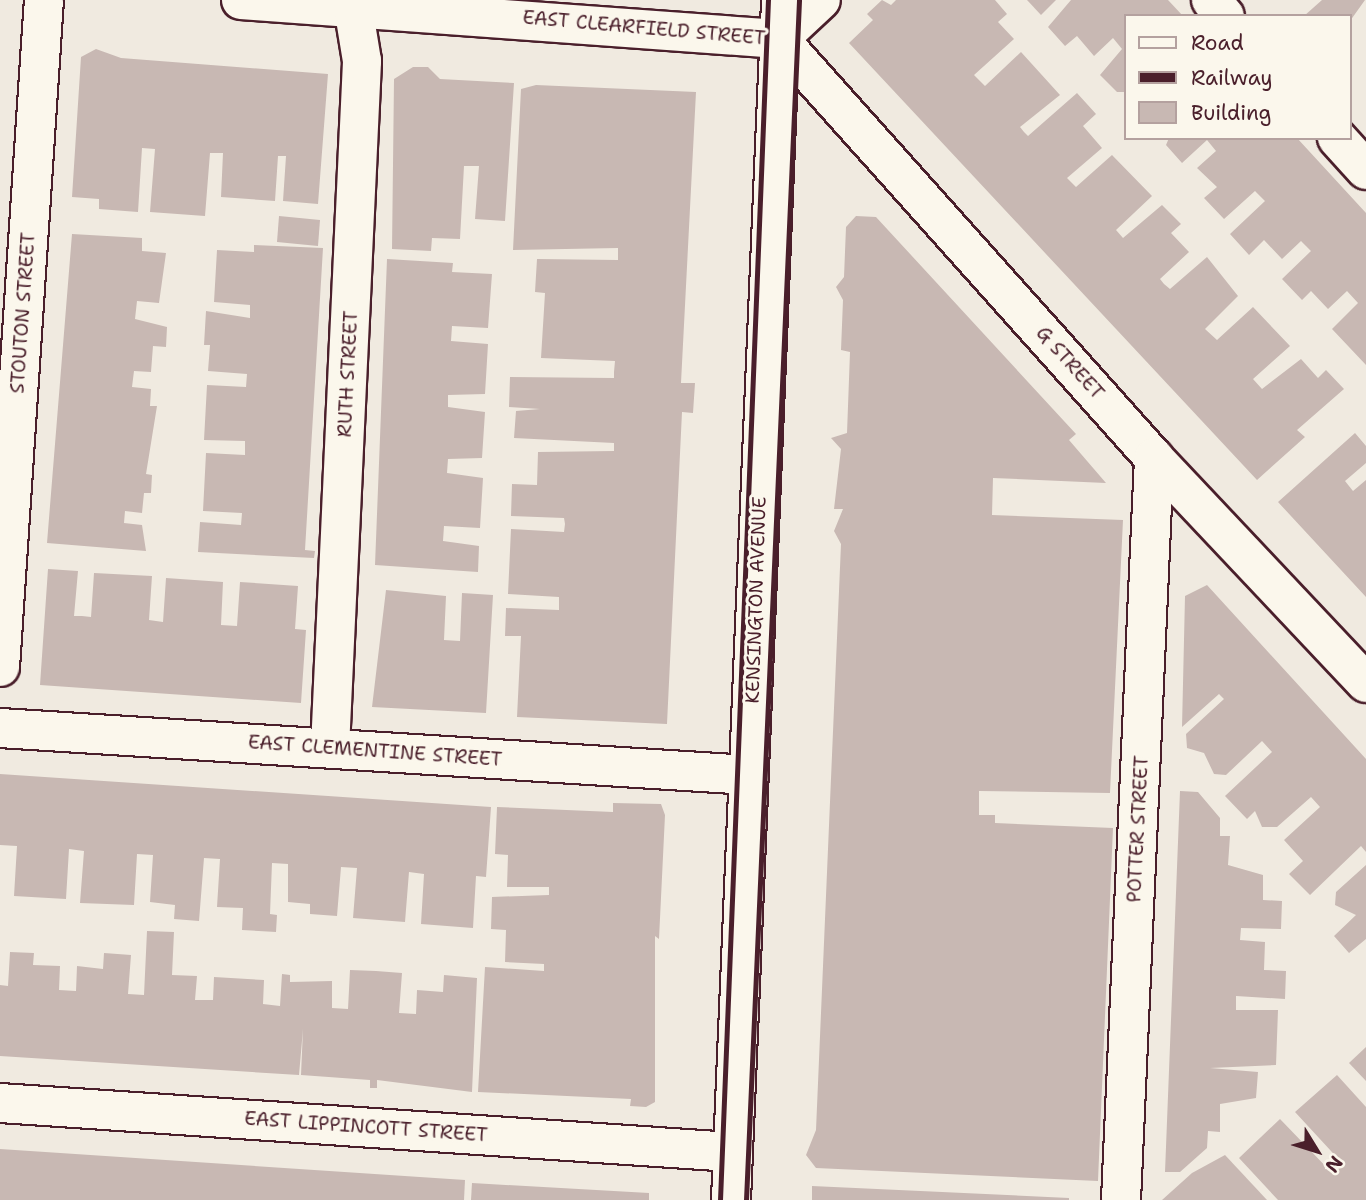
<!DOCTYPE html>
<html>
<head>
<meta charset="utf-8">
<style>
  body { margin:0 }
  #map { position:relative; width:1366px; height:1200px; overflow:hidden; background:#f0eae0; font-family:"Shantell Sans",sans-serif }
  div>[style] { position:absolute }
  .building>* { inset:0; background:#c8b8b3 }
  .roads { filter:drop-shadow(2px 0 #4a1f2b) drop-shadow(-2px 0 #4a1f2b) drop-shadow(0 2px #4a1f2b) drop-shadow(0 -2px #4a1f2b) }
  .street>* { height:38px; margin:-19px; padding:0 19px; transform-origin:19px; border-radius:19px; background:#fbf7ec }
  .secondary>* { height:38px; margin:-19px; padding:0 19px; transform-origin:19px; border-radius:19px; background:#fbf7ec }
  .rail>* { height:5px; margin:-2.5px; padding:0 2.5px; transform-origin:2.5px; border-radius:2.5px; background:#4a1f2b }
  span { translate:-50% -50%; white-space:nowrap; text-align:center; line-height:1.15; -webkit-text-stroke:6px #fbf7ec; paint-order:stroke }
  .street-label { font-size:19px; color:#4a1f2b }
  .legend { position:absolute; left:1124px; top:14px; width:228px; height:126px; box-sizing:border-box; background:#fbf7ec; border:2px solid #b4a19f; margin:0; padding:9px 12px; list-style:none; font-size:21px; color:#4a1f2b }
  .legend li { display:flex; align-items:center; gap:14px; height:35px }
  .legend b { width:35px; border:2px solid #b4a19f }
  .north { position:absolute; left:1282px; top:1116px; width:70px; height:70px; -webkit-text-stroke:5px #fbf7ec; paint-order:stroke; rotate:128deg; font-size:19px; font-weight:700; line-height:28px; text-align:center; color:#4a1f2b }
  .north::after { content:''; display:block; margin:auto; width:24px; height:32px; background:#4a1f2b; clip-path:polygon(50% 0,100% 100%,50% 72%,0 100%) }
</style>
</head>
<body>
<div id="map">
  <div class="building">
    <div style="clip-path:polygon(882px 0,891px 5px,896px 0,995px 0,1007px 14px,998px 22px,1014px 39px,974px 75px,985px 86px,1021px 52px,1060px 95px,1020px 127px,1024px 132px,1028px 136px,1077px 93px,1096px 114px,1083px 126px,1102px 148px,1067px 178px,1076px 187px,1112px 155px,1152px 196px,1116px 230px,1123px 238px,1162px 205px,1181px 224px,1171px 233px,1189px 252px,1160px 279px,1164px 284px,1170px 289px,1207px 257px,1238px 296px,1205px 329px,1217px 340px,1253px 307px,1290px 346px,1253px 379px,1262px 389px,1301px 359px,1318px 378px,1326px 370px,1344px 389px,1297px 430px,1305px 437px,1257px 480px,849px 43px,873px 20px,867px 14px)"></div>
    <div style="clip-path:polygon(1027px 0,1056px 0,1041px 15px)"></div>
    <div style="clip-path:polygon(1071px 0,1168px 0,1183px 16px,1126px 16px,1126px 92px,1117px 92px,1100px 75px,1122px 49px,1113px 38px,1094px 56px,1077px 36px,1065px 46px,1048px 27px)"></div>
    <div style="clip-path:polygon(1322px 0,1365px 0,1350px 21px,1350px 16px,1304px 16px)"></div>
    <div style="clip-path:polygon(96px 49px,121px 58px,328px 74px,318px 204px,283px 201px,286px 156px,278px 156px,275px 201px,221px 197px,223px 153px,210px 153px,205px 216px,150px 212px,155px 149px,142px 148px,138px 212px,99px 209px,99px 199px,72px 197px,81px 57px)"></div>
    <div style="clip-path:polygon(413px 67px,428px 67px,440px 79px,514px 83px,505px 221px,475px 219px,479px 166px,464px 166px,460px 239px,432px 238px,431px 251px,392px 249px,394px 79px)"></div>
    <div style="clip-path:polygon(536px 85px,696px 92px,681px 383px,695px 383px,693px 413px,682px 412px,667px 724px,517px 717px,521px 636px,505px 636px,506px 608px,559px 610px,559px 597px,508px 594px,511px 529px,564px 532px,565px 524px,564px 518px,511px 516px,512px 484px,537px 485px,538px 452px,614px 451px,614px 443px,514px 438px,516px 411px,540px 409px,509px 407px,510px 377px,614px 378px,614px 372px,615px 361px,541px 358px,545px 293px,535px 292px,537px 259px,618px 260px,618px 248px,513px 250px,521px 89px)"></div>
    <div style="clip-path:polygon(1169px 138px,1297px 138px,1366px 213px,1366px 365px,1332px 329px,1358px 303px,1347px 291px,1328px 309px,1311px 291px,1302px 300px,1282px 279px,1311px 251px,1301px 241px,1282px 259px,1264px 240px,1249px 255px,1230px 234px,1265px 201px,1255px 191px,1224px 219px,1204px 198px,1217px 187px,1197px 168px,1216px 151px,1207px 140px,1182px 163px,1166px 145px)"></div>
    <div style="clip-path:polygon(279px 216px,320px 220px,318px 246px,277px 242px)"></div>
    <div style="clip-path:polygon(856px 216px,876px 217px,1076px 434px,1069px 440px,1106px 483px,993px 478px,992px 515px,1123px 520px,1110px 793px,979px 791px,979px 815px,995px 815px,995px 823px,1113px 828px,1098px 1181px,816px 1168px,806px 1155px,816px 1130px,841px 544px,834px 531px,843px 509px,834px 509px,841px 449px,831px 438px,847px 433px,850px 352px,841px 350px,843px 300px,836px 287px,844px 277px,846px 227px)"></div>
    <div style="clip-path:polygon(72px 234px,142px 238px,142px 251px,166px 253px,159px 303px,137px 301px,135px 319px,167px 327px,166px 347px,153px 346px,151px 372px,134px 371px,132px 387px,151px 389px,150px 406px,157px 406px,146px 474px,152px 475px,151px 493px,144px 493px,142px 513px,125px 511px,124px 523px,142px 525px,146px 551px,47px 543px)"></div>
    <div style="clip-path:polygon(254px 245px,323px 248px,305px 550px,315px 551px,314px 558px,198px 552px,200px 522px,241px 525px,242px 513px,203px 511px,206px 453px,245px 455px,245px 441px,204px 440px,207px 385px,246px 387px,247px 374px,208px 371px,210px 345px,204px 345px,206px 311px,250px 318px,250px 305px,214px 302px,217px 250px,254px 252px)"></div>
    <div style="clip-path:polygon(387px 259px,453px 263px,452px 272px,492px 274px,488px 328px,452px 326px,451px 341px,488px 344px,485px 394px,448px 395px,448px 407px,485px 412px,482px 458px,448px 459px,447px 473px,483px 478px,480px 528px,444px 526px,443px 541px,479px 546px,478px 572px,375px 565px)"></div>
    <div style="clip-path:polygon(1355px 433px,1366px 446px,1366px 463px,1345px 481px,1353px 491px,1366px 480px,1366px 597px,1278px 502px)"></div>
    <div style="clip-path:polygon(48px 569px,78px 571px,74px 616px,82px 616px,91px 617px,94px 573px,152px 576px,149px 620px,163px 622px,166px 578px,223px 582px,221px 625px,237px 626px,240px 582px,298px 586px,295px 629px,306px 630px,301px 703px,40px 685px)"></div>
    <div style="clip-path:polygon(1207px 585px,1366px 759px,1366px 852px,1361px 846px,1310px 895px,1289px 874px,1303px 861px,1284px 840px,1320px 807px,1311px 797px,1277px 827px,1262px 827px,1255px 811px,1247px 819px,1225px 796px,1272px 752px,1262px 741px,1226px 775px,1214px 774px,1204px 753px,1187px 748px,1186px 734px,1224px 699px,1219px 694px,1182px 727px,1185px 596px)"></div>
    <div style="clip-path:polygon(386px 590px,446px 596px,444px 640px,460px 641px,462px 593px,493px 595px,486px 713px,372px 707px)"></div>
    <div style="clip-path:polygon(0 774px,491px 807px,486px 877px,476px 876px,473px 928px,421px 924px,424px 874px,409px 872px,405px 922px,353px 918px,357px 868px,341px 867px,337px 916px,310px 914px,310px 904px,288px 902px,288px 864px,272px 863px,270px 914px,277px 915px,276px 932px,242px 930px,243px 908px,217px 907px,220px 859px,204px 858px,199px 921px,174px 919px,175px 905px,150px 902px,153px 855px,137px 854px,134px 905px,80px 903px,84px 851px,69px 849px,66px 899px,14px 896px,17px 846px,0 845px)"></div>
    <div style="clip-path:polygon(1180px 791px,1198px 792px,1220px 818px,1220px 836px,1230px 836px,1228px 865px,1263px 875px,1263px 900px,1282px 901px,1281px 929px,1241px 928px,1240px 940px,1265px 942px,1264px 970px,1286px 971px,1285px 999px,1236px 996px,1236px 1010px,1278px 1010px,1276px 1065px,1210px 1068px,1258px 1072px,1256px 1098px,1220px 1104px,1220px 1132px,1208px 1131px,1207px 1148px,1180px 1172px,1165px 1172px)"></div>
    <div style="clip-path:polygon(613px 803px,661px 804px,665px 815px,659px 939px,655px 936px,655px 1102px,646px 1107px,630px 1106px,631px 1099px,478px 1092px,485px 967px,544px 971px,544px 964px,505px 962px,506px 930px,491px 929px,492px 897px,549px 895px,549px 887px,507px 887px,508px 855px,495px 854px,497px 807px,613px 812px)"></div>
    <div style="clip-path:polygon(1366px 865px,1366px 939px,1349px 953px,1334px 936px,1356px 915px,1335px 905px,1336px 892px)"></div>
    <div style="clip-path:polygon(147px 931px,174px 932px,172px 975px,197px 976px,195px 1000px,213px 1000px,214px 977px,264px 980px,263px 1004px,280px 1006px,282px 974px,290px 975px,290px 982px,332px 981px,332px 1008px,348px 1009px,350px 970px,376px 971px,402px 973px,399px 1013px,416px 1014px,417px 990px,443px 992px,444px 975px,477px 978px,472px 1092px,377px 1080px,377px 1088px,370px 1088px,370px 1080px,301px 1075px,303px 1029px,299px 1075px,0 1056px,0 985px,8px 986px,10px 952px,34px 953px,33px 965px,60px 966px,59px 990px,76px 991px,77px 966px,103px 969px,104px 953px,131px 955px,128px 994px,144px 995px)"></div>
    <div style="clip-path:polygon(1366px 1047px,1366px 1081px,1349px 1063px)"></div>
    <div style="clip-path:polygon(1337px 1075px,1366px 1107px,1366px 1200px,1278px 1200px,1239px 1158px,1280px 1119px,1333px 1174px,1343px 1164px,1295px 1112px)"></div>
    <div style="clip-path:polygon(0 1149px,465px 1180px,464px 1200px,0 1200px)"></div>
    <div style="clip-path:polygon(1225px 1155px,1267px 1200px,1162px 1200px,1192px 1173px)"></div>
    <div style="clip-path:polygon(472px 1183px,649px 1193px,649px 1200px,471px 1200px)"></div>
    <div style="clip-path:polygon(812px 1186px,1069px 1198px,1069px 1200px,812px 1200px)"></div>
  </div>
  <div class="roads">
    <div class="street">
      <div style="left:241px;top:0;width:539px;rotate:4.15deg"></div>
      <div style="left:779px;top:39px;width:57px;rotate:-42.9deg"></div>
      <div style="left:1211px;top:0;width:21px;rotate:49deg"></div>
      <div style="left:779px;top:39px;width:562px;rotate:48.17deg"></div>
      <div style="left:1154px;top:458px;width:309px;rotate:46.7deg"></div>
      <div style="left:1337px;top:138px;width:43px;rotate:47.8deg"></div>
      <div style="left:0;top:667px;width:668px;rotate:-86.23deg"></div>
      <div style="left:0;top:728px;width:750px;rotate:3.59deg"></div>
      <div style="left:330px;top:748px;width:688px;rotate:-87.33deg"></div>
      <div style="left:362px;top:61px;width:62px;rotate:-99.3deg"></div>
      <div style="left:0;top:1103px;width:734px;rotate:3.83deg"></div>
      <div style="left:1121px;top:1200px;width:743px;rotate:-87.45deg"></div>
    </div>
    <div class="secondary">
      <div style="left:731px;top:1200px;width:1201px;rotate:-87.61deg"></div>
    </div>
  </div>
  <div class="rail">
    <div style="left:720px;top:1200px;width:1201px;rotate:-87.71deg"></div>
    <div style="left:746px;top:1200px;width:1201px;rotate:-87.47deg"></div>
  </div>
  <div class="street-label">
    <span style="left:644px;top:28px;rotate:5deg">EAST CLEARFIELD STREET</span>
    <span style="left:23px;top:313px;rotate:-86deg">STOUTON STREET</span>
    <span style="left:1070px;top:363px;rotate:48deg">G STREET</span>
    <span style="left:348px;top:374px;rotate:-87deg">RUTH STREET</span>
    <span style="left:756px;top:600px;rotate:-88deg">KENSINGTON AVENUE</span>
    <span style="left:375px;top:751px;rotate:4deg">EAST CLEMENTINE STREET</span>
    <span style="left:1138px;top:829px;rotate:-87deg">POTTER STREET</span>
    <span style="left:366px;top:1127px;rotate:4deg">EAST LIPPINCOTT STREET</span>
  </div>
  <ul class="legend">
  <li><b style="height:9px;background:#fbf7ec"></b>Road</li>
  <li><b style="height:9px;background:#4a1f2b"></b>Railway</li>
  <li><b style="height:19px;background:#c8b8b3"></b>Building</li>
  </ul>
  <div class="north">N</div>
</div>
</body>
</html>
